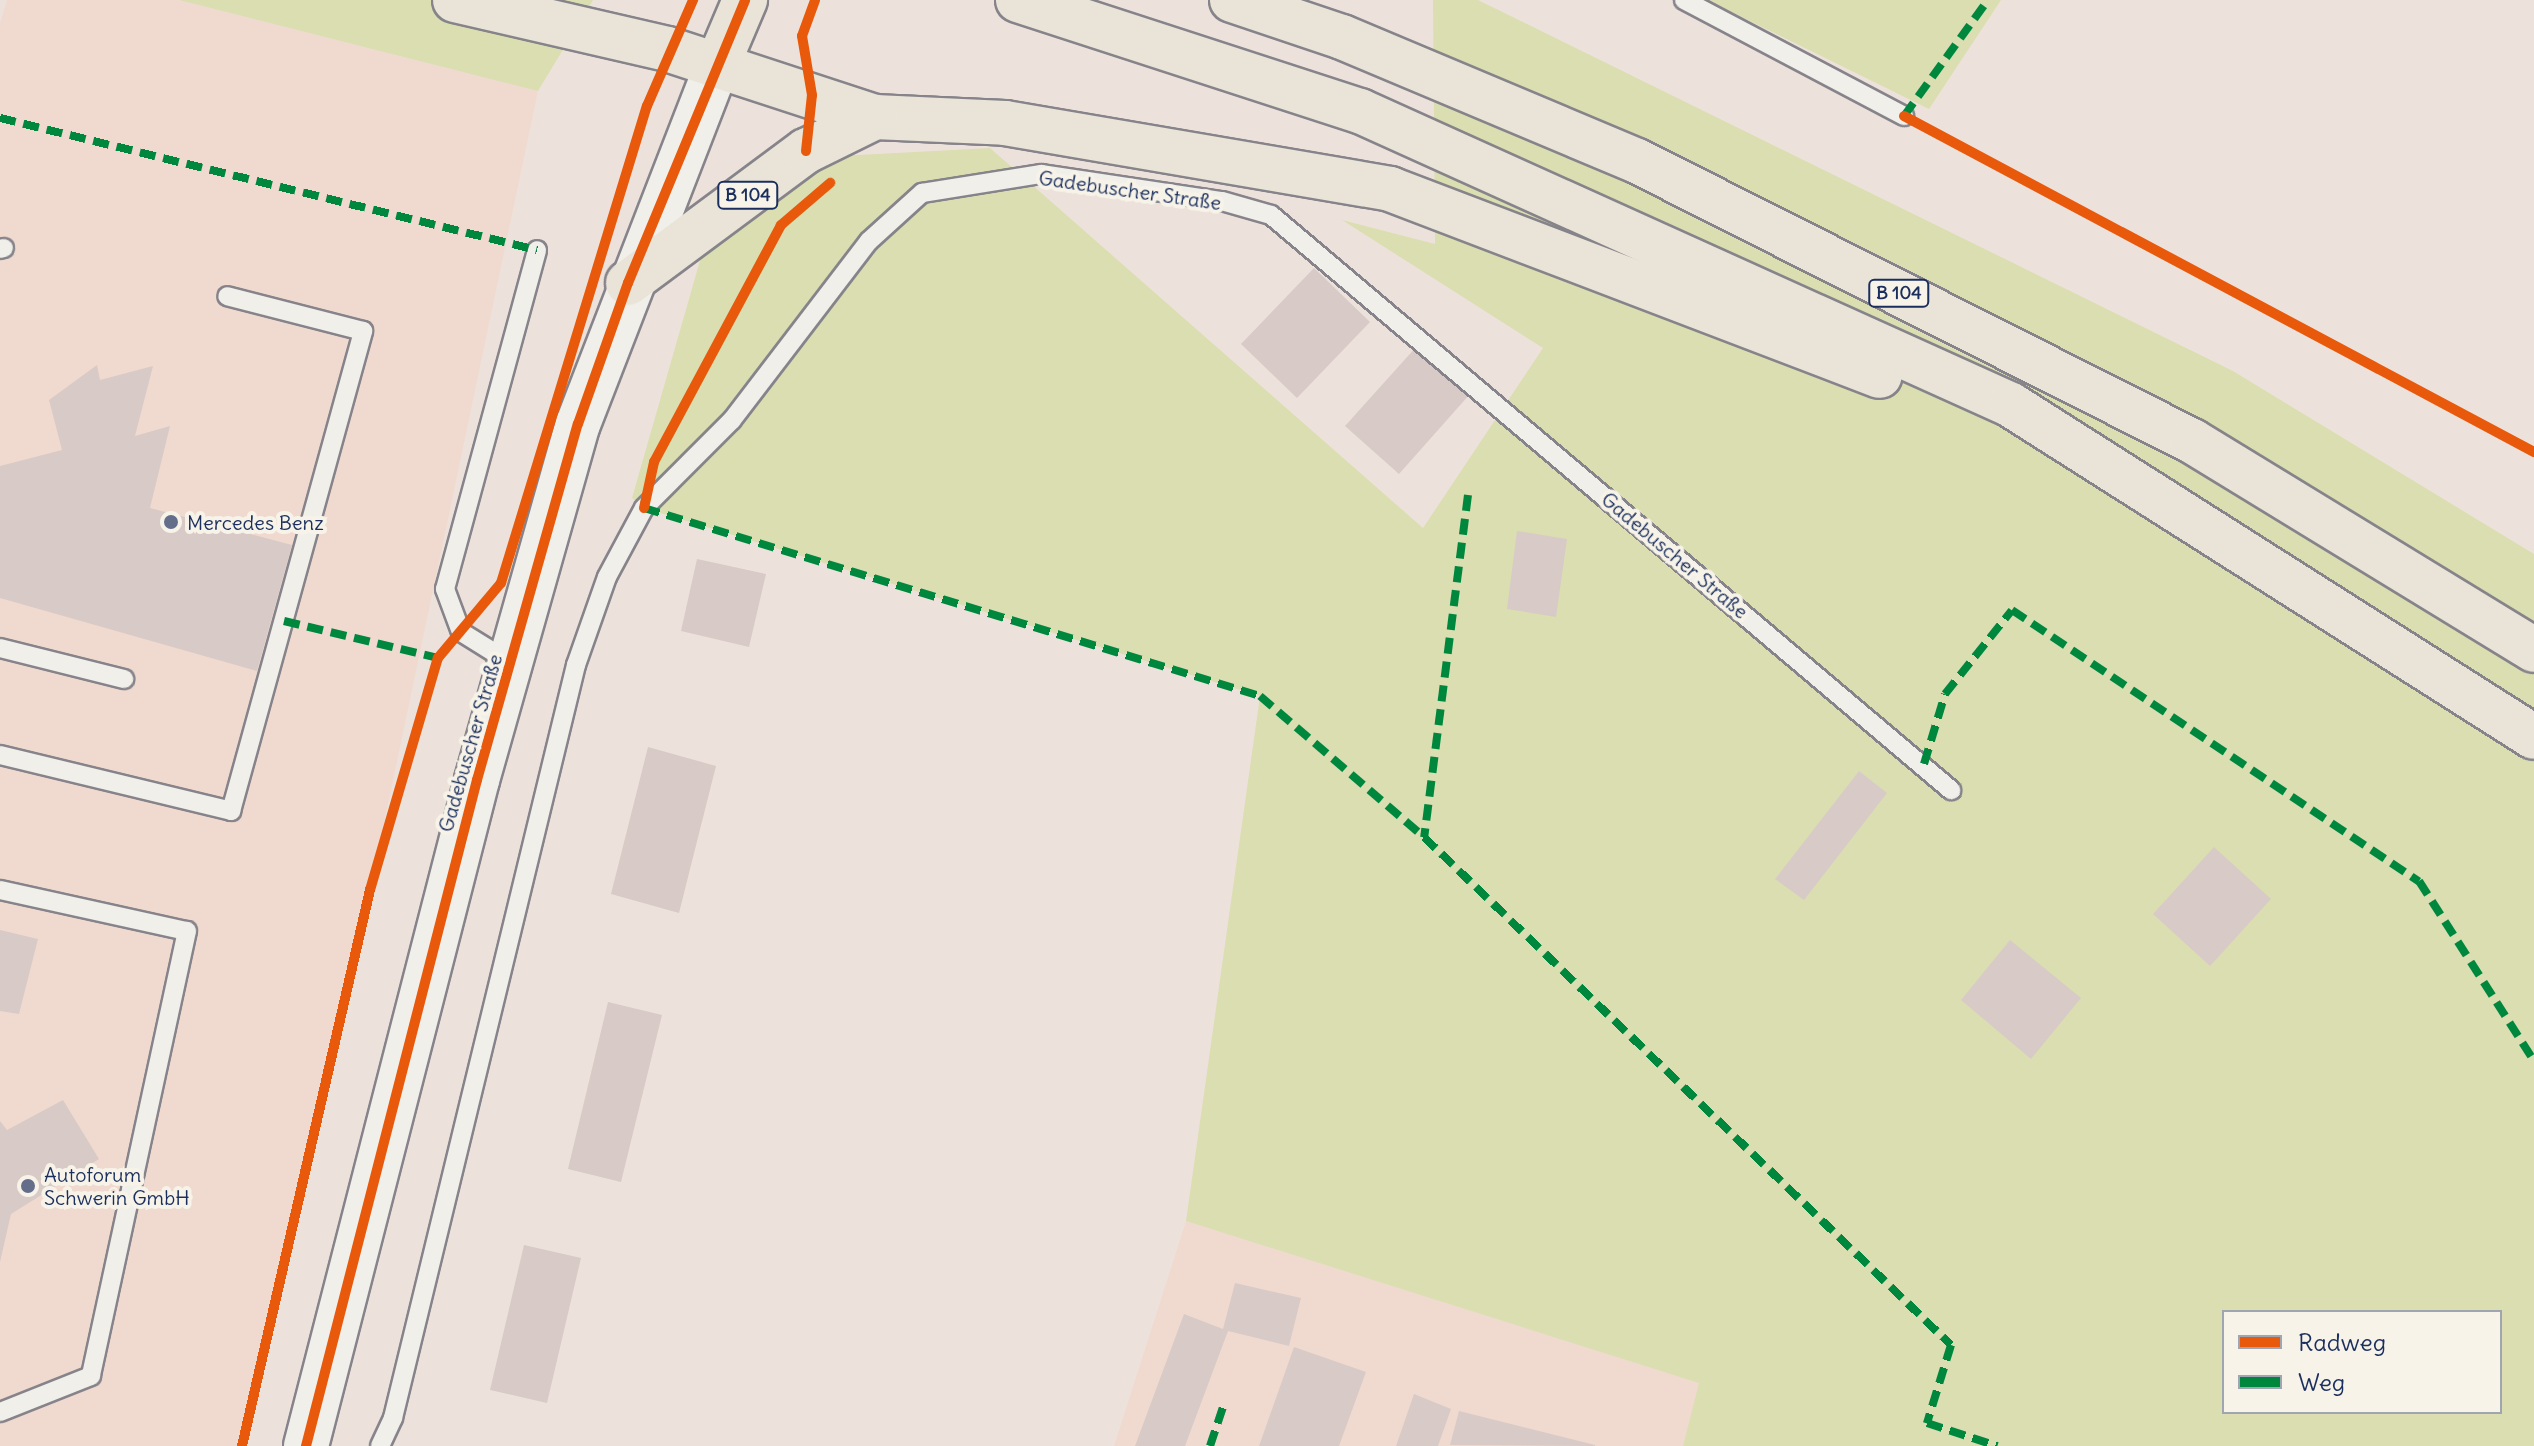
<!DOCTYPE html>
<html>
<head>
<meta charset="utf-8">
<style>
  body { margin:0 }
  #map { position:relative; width:2534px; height:1446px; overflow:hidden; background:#ede2db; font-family:Delius,sans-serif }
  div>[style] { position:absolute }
  .built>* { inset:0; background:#f0dacf }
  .green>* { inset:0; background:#dadeb1 }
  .building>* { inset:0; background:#d8cac6 }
  .roads { filter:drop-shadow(2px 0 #86848a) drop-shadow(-2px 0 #86848a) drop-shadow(0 2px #86848a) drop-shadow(0 -2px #86848a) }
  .lane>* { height:18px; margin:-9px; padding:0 9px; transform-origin:9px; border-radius:9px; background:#f1efea }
  .secondary>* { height:44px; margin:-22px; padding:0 22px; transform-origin:22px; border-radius:22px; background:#f1efea }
  .primary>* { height:44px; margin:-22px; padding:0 22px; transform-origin:22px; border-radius:22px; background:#eae4d8 }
  .highway>* { height:44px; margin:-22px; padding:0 22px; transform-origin:22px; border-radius:22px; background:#eae4d8 }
  .quiet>* { height:8px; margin-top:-4px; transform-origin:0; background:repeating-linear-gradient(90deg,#00873e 0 16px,transparent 0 24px) }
  .cycleway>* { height:10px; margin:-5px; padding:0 5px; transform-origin:5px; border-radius:5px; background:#e8590c }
  .dots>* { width:22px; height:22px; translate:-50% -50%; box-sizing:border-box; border:4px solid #f7f3e8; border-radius:50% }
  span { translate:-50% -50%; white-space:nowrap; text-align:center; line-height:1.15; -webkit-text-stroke:8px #f7f3e8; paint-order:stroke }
  .shield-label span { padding:2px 6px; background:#f7f3e8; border:2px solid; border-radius:6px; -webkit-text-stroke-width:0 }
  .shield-label { font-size:18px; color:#1b2f5e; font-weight:700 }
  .street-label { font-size:20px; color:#1b2f5e }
  .poi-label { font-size:20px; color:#1b2f5e }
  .left { translate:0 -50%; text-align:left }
  .legend { position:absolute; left:2222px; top:1310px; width:280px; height:104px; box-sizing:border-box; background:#f7f3e8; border:2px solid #9fa5b1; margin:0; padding:10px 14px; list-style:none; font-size:24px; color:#1b2f5e }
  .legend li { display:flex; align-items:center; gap:16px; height:40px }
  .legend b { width:40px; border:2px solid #9fa5b1 }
</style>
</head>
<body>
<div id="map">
  <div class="built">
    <div style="clip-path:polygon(7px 0,179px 0,538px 91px,370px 890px,242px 1446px,0 1446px,0 23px)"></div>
    <div style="clip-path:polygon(1186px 1221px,1700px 1383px,1683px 1446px,1114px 1446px)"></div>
  </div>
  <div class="green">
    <div style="clip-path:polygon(179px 0,593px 0,538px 91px)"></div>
    <div style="clip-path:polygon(evenodd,1433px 0,1478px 0,2233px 371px,2534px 554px,2534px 1446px,1683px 1446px,1699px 1383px,1186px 1221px,1260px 696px,644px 508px,632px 498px,703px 250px,747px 181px,839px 156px,990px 148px,1423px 528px,1543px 348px,1342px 220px,1435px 244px,1433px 0,2224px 1312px,2500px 1312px,2500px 1412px,2224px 1412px,2224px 1312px)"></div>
    <div style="clip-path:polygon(1707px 0,2001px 0,1929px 109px)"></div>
  </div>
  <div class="building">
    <div style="clip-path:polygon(1314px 268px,1370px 322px,1297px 398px,1241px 344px)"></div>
    <div style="clip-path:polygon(1417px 346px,1470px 394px,1399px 474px,1345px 426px)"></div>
    <div style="clip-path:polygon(97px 365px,100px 380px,153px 366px,135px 436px,170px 426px,150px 508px,292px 545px,257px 671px,0 598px,0 466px,62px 450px,49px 400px)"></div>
    <div style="clip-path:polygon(1517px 531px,1567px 539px,1556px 617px,1507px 609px)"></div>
    <div style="clip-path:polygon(697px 559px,766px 574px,749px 647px,681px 631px)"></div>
    <div style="clip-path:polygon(648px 747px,716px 766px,679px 913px,611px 894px)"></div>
    <div style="clip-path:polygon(1859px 771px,1887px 793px,1804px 900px,1775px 879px)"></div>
    <div style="clip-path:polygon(2214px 847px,2271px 899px,2210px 966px,2153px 914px)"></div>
    <div style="clip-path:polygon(0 930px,38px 939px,19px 1014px,0 1011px)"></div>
    <div style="clip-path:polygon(2010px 940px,2081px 998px,2031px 1059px,1961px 1000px)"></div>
    <div style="clip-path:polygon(608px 1002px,662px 1015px,621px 1182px,568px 1169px)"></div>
    <div style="clip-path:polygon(63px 1100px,99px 1159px,11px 1214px,0 1262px,0 1121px,7px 1130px)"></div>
    <div style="clip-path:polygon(524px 1245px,581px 1258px,547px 1403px,490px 1390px)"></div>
    <div style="clip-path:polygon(1235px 1283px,1301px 1298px,1289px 1346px,1228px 1331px,1185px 1446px,1135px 1446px,1184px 1314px,1223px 1329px)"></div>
    <div style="clip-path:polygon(1294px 1347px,1366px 1372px,1339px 1446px,1259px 1446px)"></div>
    <div style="clip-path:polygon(1414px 1394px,1451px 1409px,1438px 1446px,1396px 1446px)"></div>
    <div style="clip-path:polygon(1459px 1411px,1595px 1445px,1595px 1446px,1450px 1445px)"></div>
  </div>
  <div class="roads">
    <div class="lane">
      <div style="left:1684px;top:0;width:249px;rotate:27.8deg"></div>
      <div style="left:0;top:249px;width:4px;rotate:-14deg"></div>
      <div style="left:0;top:648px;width:128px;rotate:14deg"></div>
      <div style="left:511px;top:663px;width:59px;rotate:-148.2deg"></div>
      <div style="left:461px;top:632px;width:46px;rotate:-110.4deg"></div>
      <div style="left:445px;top:589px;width:351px;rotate:-74.8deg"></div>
      <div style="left:0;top:755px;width:238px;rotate:13.6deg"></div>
      <div style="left:231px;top:811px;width:498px;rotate:-74.6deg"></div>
      <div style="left:363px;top:331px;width:140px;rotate:-165.6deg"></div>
      <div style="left:0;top:890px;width:191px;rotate:12.4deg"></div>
      <div style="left:187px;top:931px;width:455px;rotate:102.2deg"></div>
      <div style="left:91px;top:1376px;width:98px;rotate:158.4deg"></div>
      <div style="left:380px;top:1446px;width:31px;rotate:-65deg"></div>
      <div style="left:393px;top:1418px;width:775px;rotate:-76.34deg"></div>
      <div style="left:576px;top:665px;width:93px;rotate:-70.6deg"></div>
      <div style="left:607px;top:577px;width:78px;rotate:-61.8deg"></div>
      <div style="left:644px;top:508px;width:124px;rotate:-45deg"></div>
      <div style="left:732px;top:420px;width:225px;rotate:-52.6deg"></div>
      <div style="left:869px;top:241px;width:72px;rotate:-42.2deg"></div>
      <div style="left:922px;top:193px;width:121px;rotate:-9.1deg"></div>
      <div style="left:1041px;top:174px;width:183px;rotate:8.5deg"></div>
      <div style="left:1222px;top:201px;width:51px;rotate:15.9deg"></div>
      <div style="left:1271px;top:215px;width:891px;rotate:40.22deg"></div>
    </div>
    <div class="secondary">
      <div style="left:306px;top:1446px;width:688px;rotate:-75.6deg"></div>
      <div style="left:477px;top:780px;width:370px;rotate:-74.2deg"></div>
      <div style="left:578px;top:424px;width:384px;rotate:-68.8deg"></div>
    </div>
    <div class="primary">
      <div style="left:717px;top:66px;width:72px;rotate:-67deg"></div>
    </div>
    <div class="highway">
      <div style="left:455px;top:0;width:218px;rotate:13deg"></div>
      <div style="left:667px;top:49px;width:219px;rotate:18.1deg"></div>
      <div style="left:875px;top:117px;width:130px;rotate:2.6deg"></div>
      <div style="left:1005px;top:123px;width:391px;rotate:9.7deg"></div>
      <div style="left:1390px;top:189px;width:524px;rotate:20.89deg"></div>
      <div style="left:1018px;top:0;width:360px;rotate:18deg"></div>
      <div style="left:1360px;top:111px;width:714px;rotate:24.3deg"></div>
      <div style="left:2011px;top:405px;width:619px;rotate:32.41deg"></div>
      <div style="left:1232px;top:0;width:116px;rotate:18.6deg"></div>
      <div style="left:1342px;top:37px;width:320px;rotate:22.8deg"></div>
      <div style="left:1637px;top:161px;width:622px;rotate:26.77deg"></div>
      <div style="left:2192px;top:441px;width:401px;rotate:31.4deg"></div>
      <div style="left:628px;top:283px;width:222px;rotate:-36.6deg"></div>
      <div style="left:806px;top:151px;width:77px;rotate:-26.2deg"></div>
    </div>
  </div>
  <div class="quiet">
    <div style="left:1904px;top:116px;width:143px;rotate:-54.1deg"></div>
    <div style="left:0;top:118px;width:553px;rotate:13.81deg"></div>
    <div style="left:1468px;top:495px;width:345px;rotate:97.3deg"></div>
    <div style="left:1424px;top:837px;width:732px;rotate:43.95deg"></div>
    <div style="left:1951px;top:1345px;width:82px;rotate:107.1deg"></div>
    <div style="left:1927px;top:1423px;width:74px;rotate:18.2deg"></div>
    <div style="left:645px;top:500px;width:8px;rotate:97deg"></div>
    <div style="left:644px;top:508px;width:644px;rotate:16.97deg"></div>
    <div style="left:1260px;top:696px;width:216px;rotate:40.7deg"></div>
    <div style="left:284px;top:621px;width:158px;rotate:13.5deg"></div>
    <div style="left:1924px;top:764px;width:73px;rotate:-73.3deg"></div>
    <div style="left:1945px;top:694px;width:107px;rotate:-51.4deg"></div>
    <div style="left:2012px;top:610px;width:489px;rotate:33.7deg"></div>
    <div style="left:2419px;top:881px;width:214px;rotate:57.4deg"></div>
    <div style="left:1210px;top:1446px;width:47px;rotate:-71.6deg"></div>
  </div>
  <div class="cycleway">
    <div style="left:1904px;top:116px;width:714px;rotate:28.07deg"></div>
    <div style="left:806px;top:151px;width:56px;rotate:-83.9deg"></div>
    <div style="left:812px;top:95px;width:60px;rotate:-99.6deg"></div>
    <div style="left:802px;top:36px;width:38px;rotate:-70deg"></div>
    <div style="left:644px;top:508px;width:47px;rotate:-77.7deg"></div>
    <div style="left:654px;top:462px;width:269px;rotate:-61.8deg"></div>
    <div style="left:781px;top:225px;width:65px;rotate:-40.6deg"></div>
    <div style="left:242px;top:1446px;width:571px;rotate:-77.04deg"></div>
    <div style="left:370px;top:890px;width:242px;rotate:-73.7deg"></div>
    <div style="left:438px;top:658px;width:98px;rotate:-50deg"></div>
    <div style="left:501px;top:583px;width:499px;rotate:-73deg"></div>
    <div style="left:647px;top:106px;width:116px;rotate:-66.5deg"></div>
    <div style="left:306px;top:1446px;width:688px;rotate:-75.6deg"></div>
    <div style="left:477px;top:780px;width:370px;rotate:-74.2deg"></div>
    <div style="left:578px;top:424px;width:150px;rotate:-70.5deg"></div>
    <div style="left:628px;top:283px;width:306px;rotate:-67.5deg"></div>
  </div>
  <div class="dots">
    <div style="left:171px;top:522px;background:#646e8a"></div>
    <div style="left:28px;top:1186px;background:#646e8a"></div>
  </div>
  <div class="shield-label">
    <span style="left:748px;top:195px">B 104</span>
    <span style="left:1899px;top:293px">B 104</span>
  </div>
  <div class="street-label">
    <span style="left:1130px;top:190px;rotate:8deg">Gadebuscher Straße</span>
    <span style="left:1675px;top:555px;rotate:40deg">Gadebuscher Straße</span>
    <span style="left:470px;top:743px;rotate:-74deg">Gadebuscher Straße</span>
  </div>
  <div class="poi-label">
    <span class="left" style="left:187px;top:522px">Mercedes Benz</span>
    <span class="left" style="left:44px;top:1186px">Autoforum<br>Schwerin GmbH</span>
  </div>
  <ul class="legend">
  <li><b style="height:10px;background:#e8590c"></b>Radweg</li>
  <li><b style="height:10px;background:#00873e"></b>Weg</li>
  </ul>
</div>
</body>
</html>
